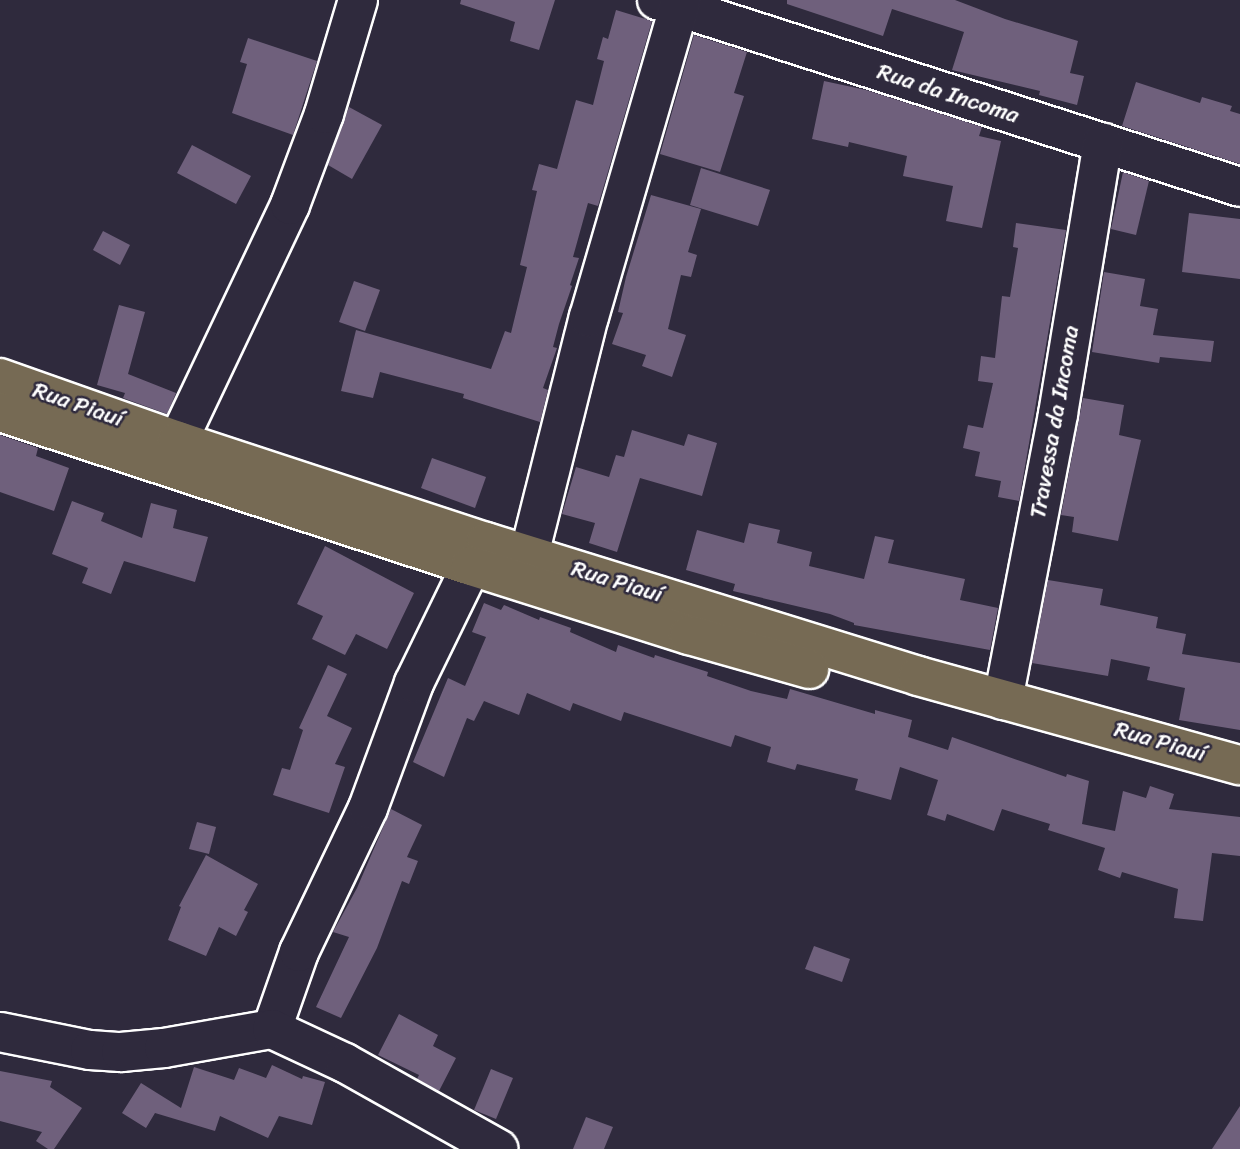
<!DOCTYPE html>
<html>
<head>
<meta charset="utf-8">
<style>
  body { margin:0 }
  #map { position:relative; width:1240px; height:1149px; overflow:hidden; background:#2f2a3d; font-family:Sriracha,sans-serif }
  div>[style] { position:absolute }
  .building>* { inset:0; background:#6f607c }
  .roads { filter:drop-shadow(2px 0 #fff) drop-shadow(-2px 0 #fff) drop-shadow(0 2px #fff) drop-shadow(0 -2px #fff) }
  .minor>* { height:38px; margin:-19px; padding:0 19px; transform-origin:19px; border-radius:19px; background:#2f2a3d }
  .major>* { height:38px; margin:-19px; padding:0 19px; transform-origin:19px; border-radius:19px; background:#766a54 }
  span { translate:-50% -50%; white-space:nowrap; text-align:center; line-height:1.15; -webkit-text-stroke:5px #2f2a3d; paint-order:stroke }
  .street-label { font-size:23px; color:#fff }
</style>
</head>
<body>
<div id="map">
  <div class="building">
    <div style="clip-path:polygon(461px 0,555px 0,539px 50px,510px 41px,515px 22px,460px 4px)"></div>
    <div style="clip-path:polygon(787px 0,955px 0,1005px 19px,1078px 41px,1070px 73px,1084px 76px,1077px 105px,1039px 95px,1040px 91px,952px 70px,964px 32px,892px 9px,883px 36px,787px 4px)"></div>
    <div style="clip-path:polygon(616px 10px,652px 21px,598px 206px,588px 203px,573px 257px,579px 258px,570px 285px,572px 286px,559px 324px,553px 347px,557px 348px,543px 388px,548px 390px,540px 422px,463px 398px,464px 394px,380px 372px,373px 398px,341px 391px,356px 330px,491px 369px,505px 331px,511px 333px,527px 267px,520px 265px,537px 191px,532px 190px,539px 164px,557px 169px,576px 100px,593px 105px,604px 61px,597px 59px,603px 37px,608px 39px)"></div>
    <div style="clip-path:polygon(694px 35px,747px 52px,734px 93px,744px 96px,720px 172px,660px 154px)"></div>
    <div style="clip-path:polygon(248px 38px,317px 61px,293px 135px,232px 113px,247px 64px,240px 62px)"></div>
    <div style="clip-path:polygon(824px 81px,866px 90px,982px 127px,979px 136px,1001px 141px,982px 228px,946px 221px,953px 186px,903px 176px,907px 156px,849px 142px,848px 147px,812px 139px)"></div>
    <div style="clip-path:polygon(1136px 82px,1200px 103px,1202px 97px,1232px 106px,1230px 111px,1240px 114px,1240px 164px,1122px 126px)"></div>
    <div style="clip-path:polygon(349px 107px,382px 125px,352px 179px,328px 165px)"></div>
    <div style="clip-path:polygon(192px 145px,251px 176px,236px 204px,177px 173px)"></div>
    <div style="clip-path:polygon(701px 168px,770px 190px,758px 226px,690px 205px)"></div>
    <div style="clip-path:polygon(1123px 172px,1149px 181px,1136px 235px,1111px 229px)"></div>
    <div style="clip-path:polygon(651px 195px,701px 209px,688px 252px,697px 255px,691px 277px,681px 275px,668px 329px,686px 335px,672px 377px,642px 366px,646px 355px,612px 344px,623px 313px,618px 312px,626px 277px)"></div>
    <div style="clip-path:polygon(1189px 213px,1240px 219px,1240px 279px,1182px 272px)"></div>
    <div style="clip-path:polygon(1016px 223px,1066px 230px,1019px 501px,998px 497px,1001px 481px,975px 476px,980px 452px,963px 448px,968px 425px,983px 428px,993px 383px,978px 381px,981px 356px,995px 358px,1002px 296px,1010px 297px,1018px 248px,1013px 247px)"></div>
    <div style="clip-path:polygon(103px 231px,130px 245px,120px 265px,93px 250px)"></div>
    <div style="clip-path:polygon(1104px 272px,1145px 279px,1140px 306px,1158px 309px,1153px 335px,1214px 341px,1211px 362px,1160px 357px,1159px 363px,1092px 352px)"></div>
    <div style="clip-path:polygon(354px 281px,380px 290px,365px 331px,339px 322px)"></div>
    <div style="clip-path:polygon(119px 305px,145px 312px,128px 374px,176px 393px,167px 414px,123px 398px,125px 393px,97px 385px)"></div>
    <div style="clip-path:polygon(1083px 398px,1124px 405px,1119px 435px,1141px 440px,1118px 541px,1072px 532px,1074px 517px,1061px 515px)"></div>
    <div style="clip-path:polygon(632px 430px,684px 446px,688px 434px,717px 443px,702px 496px,640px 478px,617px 552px,589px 543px,595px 523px,562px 514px,576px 467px,609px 477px,616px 455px,624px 457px)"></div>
    <div style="clip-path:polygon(0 435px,38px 448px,36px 456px,69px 468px,54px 511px,0 492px)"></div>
    <div style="clip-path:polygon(432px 458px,486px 477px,475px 508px,421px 488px)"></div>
    <div style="clip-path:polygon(72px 501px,104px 513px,101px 521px,142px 538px,151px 503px,177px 510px,173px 528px,208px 537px,195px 582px,124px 561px,111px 594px,82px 583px,88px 568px,52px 554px)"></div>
    <div style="clip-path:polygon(749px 523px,780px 530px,777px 543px,812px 552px,809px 566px,864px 579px,875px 536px,894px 540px,888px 563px,965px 579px,960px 600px,998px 608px,990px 650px,854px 625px,854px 623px,830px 614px,733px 591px,735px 584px,686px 570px,697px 530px,744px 543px)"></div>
    <div style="clip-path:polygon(325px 546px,414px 593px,387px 649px,356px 634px,345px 655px,312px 639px,323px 616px,297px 604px)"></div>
    <div style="clip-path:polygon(1048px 580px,1103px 589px,1100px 605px,1158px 617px,1156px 628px,1186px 634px,1182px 654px,1240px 663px,1240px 730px,1179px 720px,1185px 688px,1147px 680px,1150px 667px,1111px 659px,1108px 676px,1032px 663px)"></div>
    <div style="clip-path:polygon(484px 603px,501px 610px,504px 605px,539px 620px,540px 617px,571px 628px,570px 632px,616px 652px,618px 645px,654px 658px,655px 655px,708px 672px,707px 676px,751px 691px,787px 699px,790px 689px,875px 714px,875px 710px,912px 720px,908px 737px,948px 750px,952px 737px,1066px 777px,1067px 774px,1089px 781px,1082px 824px,1115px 831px,1123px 791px,1146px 798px,1150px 786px,1174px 794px,1169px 809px,1240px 817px,1240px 856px,1212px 853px,1203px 921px,1174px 918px,1178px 889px,1122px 872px,1120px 878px,1098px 870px,1105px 848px,1048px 830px,1050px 824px,1002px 809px,994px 831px,947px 814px,945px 821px,927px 815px,938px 780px,900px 767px,891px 800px,855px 790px,858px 779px,797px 764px,795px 770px,767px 762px,771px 747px,735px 735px,731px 747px,624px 712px,621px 721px,573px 703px,570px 711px,527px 693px,519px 715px,484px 701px,474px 721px,467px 718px,444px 777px,413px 762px,448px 678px,465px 686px,486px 637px,472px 632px)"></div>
    <div style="clip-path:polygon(328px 665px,347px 674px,327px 716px,352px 728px,335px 764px,345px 767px,329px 813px,273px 795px,282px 768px,290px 770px,303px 730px,299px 728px)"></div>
    <div style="clip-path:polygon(391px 809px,422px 825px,407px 857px,418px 861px,409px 884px,402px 881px,377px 948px,341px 1018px,316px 1007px,349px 937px,333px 932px,357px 888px)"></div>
    <div style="clip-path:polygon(197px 822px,216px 827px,209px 854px,189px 849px)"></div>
    <div style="clip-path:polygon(206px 855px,258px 884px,244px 910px,248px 912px,236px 936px,219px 927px,206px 956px,168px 940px,181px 907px,179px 906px)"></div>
    <div style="clip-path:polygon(814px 946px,850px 959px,842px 982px,805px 969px)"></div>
    <div style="clip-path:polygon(399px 1014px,438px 1035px,433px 1046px,456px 1058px,439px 1091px,417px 1079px,419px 1075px,378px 1055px)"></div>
    <div style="clip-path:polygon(272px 1065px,302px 1079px,303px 1076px,325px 1082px,312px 1125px,279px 1116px,268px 1138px,220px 1116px,215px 1131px,155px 1113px,146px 1128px,122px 1113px,141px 1083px,181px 1108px,194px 1067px,234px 1080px,239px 1068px,266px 1078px)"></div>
    <div style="clip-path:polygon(491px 1069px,513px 1078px,496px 1119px,474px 1110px)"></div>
    <div style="clip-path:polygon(0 1071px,52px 1081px,50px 1087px,82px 1108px,54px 1149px,48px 1149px,36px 1141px,42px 1132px,0 1121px)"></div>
    <div style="clip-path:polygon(1240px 1106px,1240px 1149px,1212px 1149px)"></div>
    <div style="clip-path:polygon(586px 1117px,613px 1127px,604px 1149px,573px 1149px)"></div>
  </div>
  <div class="roads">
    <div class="minor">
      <div style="left:657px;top:0;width:612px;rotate:17.78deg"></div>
      <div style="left:178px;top:441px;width:261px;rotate:-64.6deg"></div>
      <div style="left:290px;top:205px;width:97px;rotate:-69.5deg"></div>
      <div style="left:324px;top:114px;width:119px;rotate:-73.4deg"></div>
      <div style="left:529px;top:555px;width:245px;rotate:-75.9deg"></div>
      <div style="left:589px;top:317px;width:330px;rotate:-73.8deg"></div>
      <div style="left:1003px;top:700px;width:291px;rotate:-79.1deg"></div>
      <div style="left:1058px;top:414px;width:275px;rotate:-80.6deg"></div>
      <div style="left:272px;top:1029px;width:82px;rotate:-70.7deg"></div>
      <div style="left:299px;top:952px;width:160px;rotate:-64.4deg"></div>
      <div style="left:368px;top:808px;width:133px;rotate:-69.8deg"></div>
      <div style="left:414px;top:683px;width:130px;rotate:-64deg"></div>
      <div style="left:0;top:1032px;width:92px;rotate:11.3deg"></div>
      <div style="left:90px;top:1050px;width:31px;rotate:4deg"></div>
      <div style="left:121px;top:1052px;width:43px;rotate:-5.3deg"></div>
      <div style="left:164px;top:1048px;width:110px;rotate:-10deg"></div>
      <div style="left:272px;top:1029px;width:81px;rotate:25deg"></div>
      <div style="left:345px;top:1063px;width:176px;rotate:29.3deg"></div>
    </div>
    <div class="major">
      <div style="left:0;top:378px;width:189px;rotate:19.5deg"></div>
      <div style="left:178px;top:441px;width:324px;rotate:18.2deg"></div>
      <div style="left:486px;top:542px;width:452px;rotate:17.2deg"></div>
      <div style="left:918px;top:676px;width:334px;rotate:15.5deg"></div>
      <div style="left:0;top:412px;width:496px;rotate:18.1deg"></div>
      <div style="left:471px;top:566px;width:229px;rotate:17.6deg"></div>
      <div style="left:689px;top:635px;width:125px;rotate:15.8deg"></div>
    </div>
  </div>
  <div class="street-label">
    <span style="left:948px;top:94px;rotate:18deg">Rua da Incoma</span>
    <span style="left:78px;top:405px;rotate:19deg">Rua Piauí</span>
    <span style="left:1055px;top:422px;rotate:-80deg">Travessa da Incoma</span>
    <span style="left:617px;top:582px;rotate:17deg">Rua Piauí</span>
    <span style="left:1160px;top:742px;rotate:16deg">Rua Piauí</span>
  </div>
</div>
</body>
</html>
